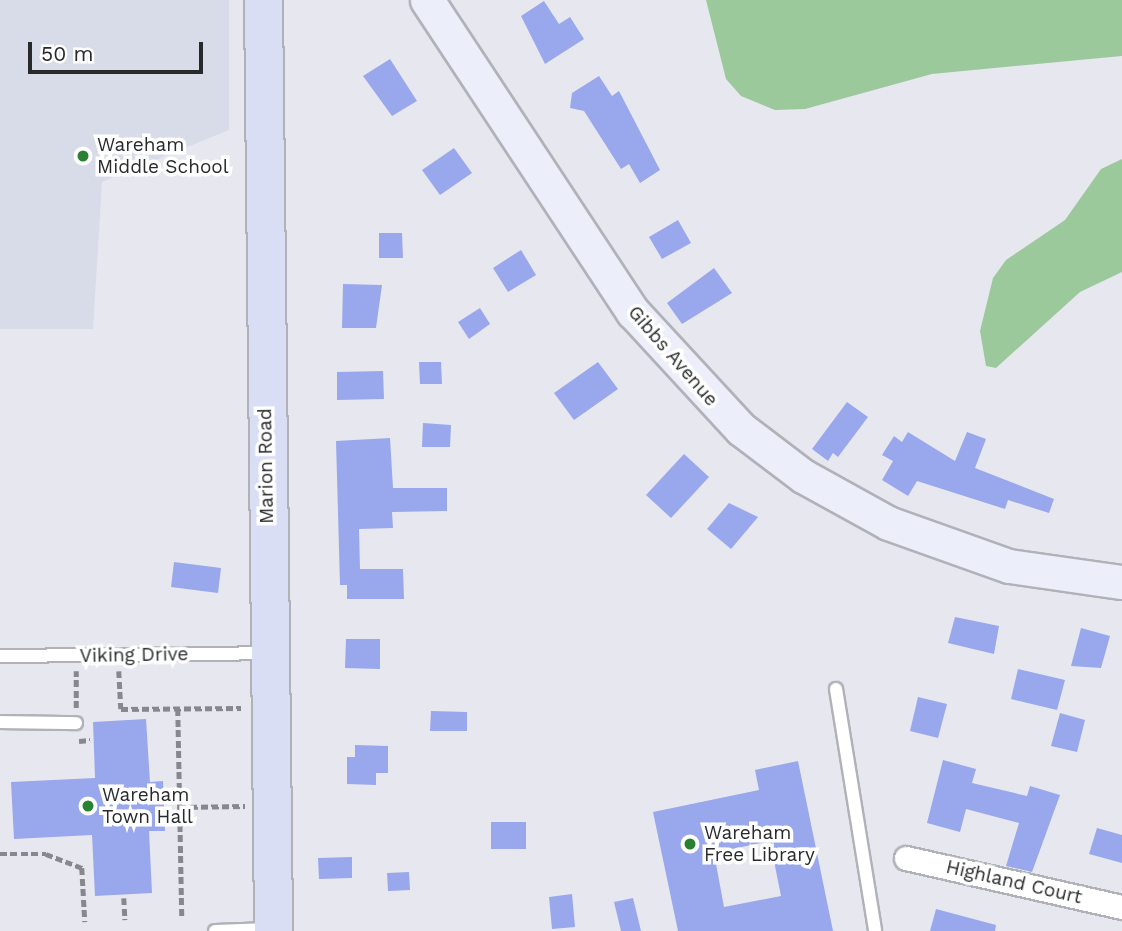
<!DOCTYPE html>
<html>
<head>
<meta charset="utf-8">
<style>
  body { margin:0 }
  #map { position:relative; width:1122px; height:931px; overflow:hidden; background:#e7e8ef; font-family:"Work Sans",sans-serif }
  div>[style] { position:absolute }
  .built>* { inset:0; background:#d8dbe8 }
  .green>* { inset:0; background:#9cc99c }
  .building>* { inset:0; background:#99a7ec }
  .path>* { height:4.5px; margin-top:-2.25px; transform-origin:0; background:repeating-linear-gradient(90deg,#87888d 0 7px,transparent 0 10.5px) }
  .roads { filter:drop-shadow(2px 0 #b0b2b8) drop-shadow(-2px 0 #b0b2b8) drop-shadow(0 2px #b0b2b8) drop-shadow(0 -2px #b0b2b8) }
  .lane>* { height:12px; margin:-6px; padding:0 6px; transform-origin:6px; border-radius:6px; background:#fff }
  .street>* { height:23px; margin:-11.5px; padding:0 11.5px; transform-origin:11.5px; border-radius:11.5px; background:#fff }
  .secondary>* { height:33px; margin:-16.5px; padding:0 16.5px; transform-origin:16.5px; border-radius:16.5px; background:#eceefa }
  .primary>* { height:37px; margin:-18.5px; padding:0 18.5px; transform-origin:18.5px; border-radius:18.5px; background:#d9def5 }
  .dots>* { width:19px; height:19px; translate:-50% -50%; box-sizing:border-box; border:4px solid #fff; border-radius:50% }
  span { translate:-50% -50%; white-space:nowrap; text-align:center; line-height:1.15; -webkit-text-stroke:7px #fff; paint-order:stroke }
  .poi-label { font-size:19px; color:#28292b }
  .left { translate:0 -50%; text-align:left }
  .street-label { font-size:19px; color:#28292b }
  .scale { position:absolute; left:28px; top:42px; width:175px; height:32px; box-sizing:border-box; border:4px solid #28292b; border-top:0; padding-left:9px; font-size:21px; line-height:24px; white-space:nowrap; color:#28292b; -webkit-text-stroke:5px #fff; paint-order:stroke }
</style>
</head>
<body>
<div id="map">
  <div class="built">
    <div style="clip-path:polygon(0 0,229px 0,229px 130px,102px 182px,93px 329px,0 329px)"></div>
  </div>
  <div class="green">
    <div style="clip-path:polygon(706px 0,1122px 0,1122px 56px,932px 74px,805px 109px,775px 110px,741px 96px,726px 79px)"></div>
    <div style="clip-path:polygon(1122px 159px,1122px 272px,1080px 292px,996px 368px,986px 366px,980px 331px,993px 278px,1006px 260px,1065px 220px,1101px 169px)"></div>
  </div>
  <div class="building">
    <div style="clip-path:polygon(544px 1px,559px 24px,570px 17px,584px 39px,545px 64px,521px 16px)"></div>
    <div style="clip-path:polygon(390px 59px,417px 101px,392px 116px,363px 76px)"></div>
    <div style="clip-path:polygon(599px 76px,612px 96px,619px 91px,660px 170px,640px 183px,629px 164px,621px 169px,584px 111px,570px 108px,572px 93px)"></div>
    <div style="clip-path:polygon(454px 148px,472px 173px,440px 195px,422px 170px)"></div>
    <div style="clip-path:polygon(678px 220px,691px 243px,662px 259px,649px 237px)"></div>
    <div style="clip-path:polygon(379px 233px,402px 233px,403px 258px,379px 258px)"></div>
    <div style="clip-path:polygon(521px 250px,536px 275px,508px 292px,493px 268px)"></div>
    <div style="clip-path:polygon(714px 268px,732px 293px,682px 324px,667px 303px)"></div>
    <div style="clip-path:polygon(343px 284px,382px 285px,376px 328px,342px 328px)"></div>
    <div style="clip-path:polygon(480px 308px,490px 324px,469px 339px,458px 322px)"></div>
    <div style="clip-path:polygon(419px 362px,441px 362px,442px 384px,420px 384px)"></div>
    <div style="clip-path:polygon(598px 362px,618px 389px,574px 420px,554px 393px)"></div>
    <div style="clip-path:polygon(383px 371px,384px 399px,337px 400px,337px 372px)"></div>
    <div style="clip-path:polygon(847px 402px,868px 417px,838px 457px,833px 453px,828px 461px,812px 449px)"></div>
    <div style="clip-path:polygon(423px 423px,451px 425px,450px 447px,422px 447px)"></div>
    <div style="clip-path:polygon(908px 432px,955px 461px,967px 432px,986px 439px,975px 468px,1054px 499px,1049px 513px,1008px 500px,1005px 509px,917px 481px,908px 496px,882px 480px,893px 461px,882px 455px,894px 436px,902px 442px)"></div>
    <div style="clip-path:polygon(390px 438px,393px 488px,447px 488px,447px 511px,392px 512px,393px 528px,359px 529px,360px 569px,403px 569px,404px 599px,347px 599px,347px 585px,340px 585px,336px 441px)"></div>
    <div style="clip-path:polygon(684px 454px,709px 477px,671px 518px,646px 495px)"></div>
    <div style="clip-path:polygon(729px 503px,758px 517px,731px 549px,707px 529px)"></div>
    <div style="clip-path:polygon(174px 562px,221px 568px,218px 593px,171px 587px)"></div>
    <div style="clip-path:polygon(955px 617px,999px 626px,994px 654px,948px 643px)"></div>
    <div style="clip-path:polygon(1081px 628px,1110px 636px,1101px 668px,1071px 666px)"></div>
    <div style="clip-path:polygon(346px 639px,380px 639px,380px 669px,345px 668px)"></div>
    <div style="clip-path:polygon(1018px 669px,1065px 680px,1057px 710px,1011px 699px)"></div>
    <div style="clip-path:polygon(918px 697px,947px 704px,938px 738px,910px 731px)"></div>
    <div style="clip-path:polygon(431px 711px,467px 712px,467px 731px,430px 731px)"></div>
    <div style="clip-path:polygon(1060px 713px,1085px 720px,1077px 752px,1051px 746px)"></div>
    <div style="clip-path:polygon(146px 719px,150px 782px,163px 781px,165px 831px,149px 831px,152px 893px,95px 896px,92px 835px,14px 839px,11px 782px,95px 778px,93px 722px)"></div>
    <div style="clip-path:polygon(355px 745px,388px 746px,388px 773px,376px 773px,376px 785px,347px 784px,347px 757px,355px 757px)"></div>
    <div style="clip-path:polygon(943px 760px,976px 769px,972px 783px,1027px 796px,1030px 786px,1060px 795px,1032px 872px,1006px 866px,1019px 823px,966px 809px,960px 832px,927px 823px)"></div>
    <div style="clip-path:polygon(evenodd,798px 761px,833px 931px,678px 931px,653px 812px,759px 790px,755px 770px,798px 761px,770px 841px,781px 896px,724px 907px,714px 853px,770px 841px)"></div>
    <div style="clip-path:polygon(491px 822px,526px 822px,526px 849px,491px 849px)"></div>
    <div style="clip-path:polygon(1097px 828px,1122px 835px,1122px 863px,1089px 854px)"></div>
    <div style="clip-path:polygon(352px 857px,352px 878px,319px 879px,318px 858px)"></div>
    <div style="clip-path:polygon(409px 872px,410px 890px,388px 891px,387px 873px)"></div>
    <div style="clip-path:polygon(572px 894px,575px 927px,552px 929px,549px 897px)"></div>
    <div style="clip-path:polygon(633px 898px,641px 931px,621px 931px,614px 902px)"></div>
    <div style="clip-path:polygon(936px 909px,996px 925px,995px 931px,930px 931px)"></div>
  </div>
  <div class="path">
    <div style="left:119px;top:671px;width:38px;rotate:87deg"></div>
    <div style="left:121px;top:709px;width:120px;rotate:-0.5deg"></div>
    <div style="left:76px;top:708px;width:37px;rotate:-90deg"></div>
    <div style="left:178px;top:709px;width:209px;rotate:88.9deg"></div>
    <div style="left:79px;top:741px;width:11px;rotate:-5deg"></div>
    <div style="left:180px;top:807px;width:65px;rotate:-0.9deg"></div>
    <div style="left:0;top:854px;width:46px"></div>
    <div style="left:46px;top:854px;width:39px;rotate:21deg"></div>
    <div style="left:82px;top:868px;width:54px;rotate:86.8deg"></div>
    <div style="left:124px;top:898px;width:22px;rotate:87deg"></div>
  </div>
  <div class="roads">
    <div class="lane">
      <div style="left:0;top:656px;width:267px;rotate:-0.6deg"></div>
      <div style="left:836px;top:689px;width:245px;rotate:80.8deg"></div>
      <div style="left:0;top:722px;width:76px;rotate:0.8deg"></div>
      <div style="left:215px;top:931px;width:54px;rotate:-2.1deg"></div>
    </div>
    <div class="street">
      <div style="left:906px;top:858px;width:221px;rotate:12.8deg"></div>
    </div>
    <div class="secondary">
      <div style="left:427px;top:0;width:374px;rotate:56.6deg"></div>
      <div style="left:633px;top:312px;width:159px;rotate:47.3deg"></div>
      <div style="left:741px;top:429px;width:78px;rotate:37.2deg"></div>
      <div style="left:803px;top:476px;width:97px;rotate:28.9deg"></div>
      <div style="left:888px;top:523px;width:128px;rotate:19.6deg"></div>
      <div style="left:1009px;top:566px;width:114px;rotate:8.1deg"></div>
    </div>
    <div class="primary">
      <div style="left:263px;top:0;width:931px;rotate:89.38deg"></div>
    </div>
  </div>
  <div class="dots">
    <div style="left:83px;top:156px;background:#288232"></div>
    <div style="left:88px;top:806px;background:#288232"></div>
    <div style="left:690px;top:844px;background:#288232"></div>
  </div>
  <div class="poi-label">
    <span class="left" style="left:97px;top:156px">Wareham<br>Middle School</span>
    <span class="left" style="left:102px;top:806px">Wareham<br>Town Hall</span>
    <span class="left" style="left:704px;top:844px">Wareham<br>Free Library</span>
  </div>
  <div class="street-label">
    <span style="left:673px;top:356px;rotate:49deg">Gibbs Avenue</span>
    <span style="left:266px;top:466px;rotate:-91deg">Marion Road</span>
    <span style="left:134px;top:655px;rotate:-1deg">Viking Drive</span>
    <span style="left:1014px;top:882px;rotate:13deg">Highland Court</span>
  </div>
  <div class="scale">50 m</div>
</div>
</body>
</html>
